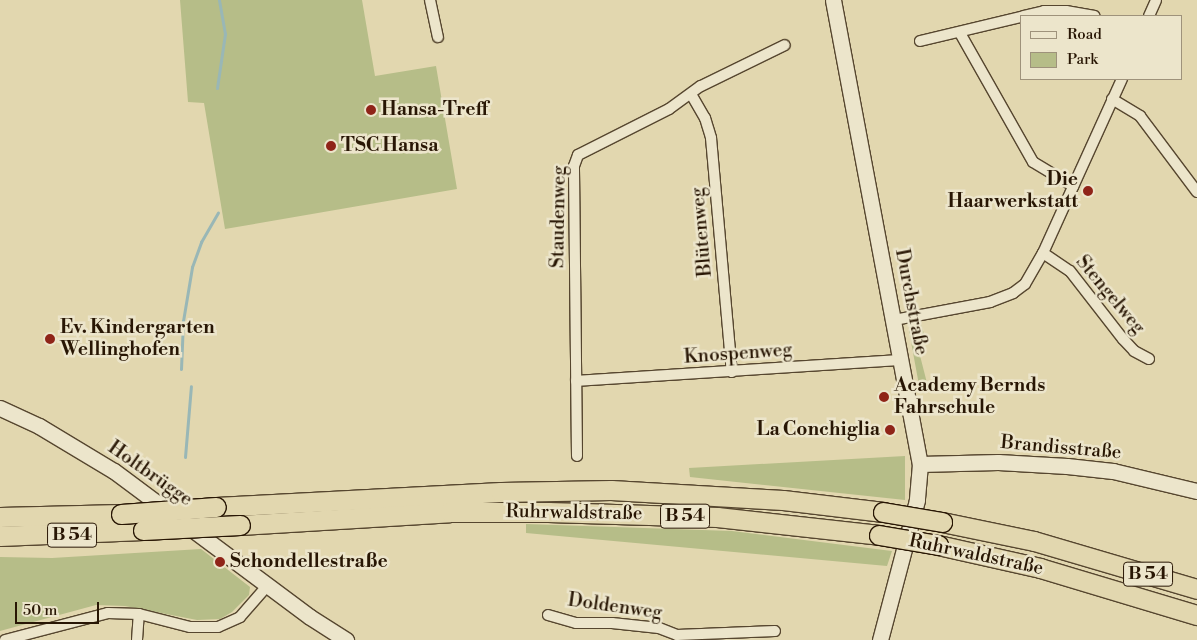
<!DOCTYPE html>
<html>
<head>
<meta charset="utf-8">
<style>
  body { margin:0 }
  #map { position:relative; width:1197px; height:640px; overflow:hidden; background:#e2d7af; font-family:"Libre Bodoni",serif }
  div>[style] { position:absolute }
  .green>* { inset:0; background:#b6bd88 }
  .stream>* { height:3px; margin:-1.5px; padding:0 1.5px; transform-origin:1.5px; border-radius:1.5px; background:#99b7b6 }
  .roads { filter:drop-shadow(1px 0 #56462f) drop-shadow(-1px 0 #56462f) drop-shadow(0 1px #56462f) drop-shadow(0 -1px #56462f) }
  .street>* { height:10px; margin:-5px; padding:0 5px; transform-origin:5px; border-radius:5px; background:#ece5cb }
  .secondary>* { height:15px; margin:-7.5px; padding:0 7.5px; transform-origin:7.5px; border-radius:7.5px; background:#ece5cb }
  .highway>* { height:19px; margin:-9.5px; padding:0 9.5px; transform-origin:9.5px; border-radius:9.5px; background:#e2d7af }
  .bridges { filter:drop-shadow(1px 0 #281604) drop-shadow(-1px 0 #281604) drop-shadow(0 1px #281604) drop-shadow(0 -1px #281604) }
  .highway-bridge>* { height:19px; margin:-9.5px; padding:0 9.5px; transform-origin:9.5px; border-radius:9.5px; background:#e2d7af }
  .dots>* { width:14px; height:14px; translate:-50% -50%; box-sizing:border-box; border:2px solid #ece5cb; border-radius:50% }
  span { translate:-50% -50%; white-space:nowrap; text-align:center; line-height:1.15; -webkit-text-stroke:5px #ece5cb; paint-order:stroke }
  .shield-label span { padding:1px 4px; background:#ece5cb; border:1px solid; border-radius:4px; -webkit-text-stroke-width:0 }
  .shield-label { font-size:18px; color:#281604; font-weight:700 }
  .poi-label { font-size:19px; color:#281604; font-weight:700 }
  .left { translate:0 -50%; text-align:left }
  .right { translate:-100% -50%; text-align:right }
  .street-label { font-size:19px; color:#281604 }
  .legend { position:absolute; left:1020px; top:15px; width:162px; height:65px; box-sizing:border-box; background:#ece5cb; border:1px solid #9e927b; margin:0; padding:6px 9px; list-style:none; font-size:15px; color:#281604 }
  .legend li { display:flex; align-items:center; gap:10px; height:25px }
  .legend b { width:25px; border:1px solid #9e927b }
  .scale { position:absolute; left:15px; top:602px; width:84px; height:22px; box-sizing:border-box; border:2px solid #281604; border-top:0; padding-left:6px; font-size:15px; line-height:18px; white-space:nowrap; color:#281604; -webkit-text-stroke:4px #ece5cb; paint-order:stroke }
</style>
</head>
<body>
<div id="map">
  <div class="green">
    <div style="clip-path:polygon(180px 0,362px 0,375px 76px,436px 66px,457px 189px,225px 229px,204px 103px,188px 102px)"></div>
    <div style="clip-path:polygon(921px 324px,924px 334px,915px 336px,927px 383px,919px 385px,909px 331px,912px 326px)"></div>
    <div style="clip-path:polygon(905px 456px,905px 500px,690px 477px,689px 468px)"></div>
    <div style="clip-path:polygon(526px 524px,732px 531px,892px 551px,887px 566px,526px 533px)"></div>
    <div style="clip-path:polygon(201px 549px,250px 587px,249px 595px,232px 612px,220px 619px,197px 620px,125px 606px,96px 605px,0 631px,0 557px,52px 558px)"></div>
  </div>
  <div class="stream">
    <div style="left:217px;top:88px;width:55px;rotate:-81.6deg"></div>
    <div style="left:225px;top:34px;width:35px;rotate:-100deg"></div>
    <div style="left:181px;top:369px;width:48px;rotate:-87.6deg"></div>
    <div style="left:183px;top:321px;width:55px;rotate:-80.5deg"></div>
    <div style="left:192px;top:267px;width:27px;rotate:-70deg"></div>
    <div style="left:201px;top:242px;width:34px;rotate:-60deg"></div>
    <div style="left:185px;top:457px;width:71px;rotate:-85.2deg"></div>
  </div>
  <div class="roads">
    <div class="street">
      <div style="left:430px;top:0;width:38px;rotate:78deg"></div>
      <div style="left:1023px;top:16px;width:22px;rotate:-13deg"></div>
      <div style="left:1044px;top:11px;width:22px"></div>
      <div style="left:1066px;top:11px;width:29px;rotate:10deg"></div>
      <div style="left:1149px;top:16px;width:17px;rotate:-66deg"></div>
      <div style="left:960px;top:33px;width:148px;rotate:60.5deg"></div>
      <div style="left:1033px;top:162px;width:47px;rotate:31deg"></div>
      <div style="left:920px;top:41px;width:104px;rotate:-13.4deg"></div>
      <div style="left:691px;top:94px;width:28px;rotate:60deg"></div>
      <div style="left:705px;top:118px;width:21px;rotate:73deg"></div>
      <div style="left:711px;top:138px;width:235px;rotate:84.9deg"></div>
      <div style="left:1112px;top:99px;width:33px;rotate:31deg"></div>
      <div style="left:1140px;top:116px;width:95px;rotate:53.1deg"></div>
      <div style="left:1043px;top:253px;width:32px;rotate:34deg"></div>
      <div style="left:1070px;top:271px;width:86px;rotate:52.1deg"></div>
      <div style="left:1123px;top:339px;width:16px;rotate:47deg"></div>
      <div style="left:1134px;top:351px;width:17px;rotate:28deg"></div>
      <div style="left:894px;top:320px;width:98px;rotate:-10.6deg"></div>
      <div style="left:990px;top:302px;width:25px;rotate:-21deg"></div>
      <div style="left:1013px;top:293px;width:15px;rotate:-37deg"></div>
      <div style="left:1025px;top:284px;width:36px;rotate:-60deg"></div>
      <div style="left:1043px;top:253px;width:191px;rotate:-65.6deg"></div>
      <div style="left:576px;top:381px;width:327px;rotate:-3.7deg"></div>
      <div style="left:577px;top:456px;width:290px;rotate:-90.6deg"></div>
      <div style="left:574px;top:166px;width:12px;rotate:-70deg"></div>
      <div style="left:578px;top:155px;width:102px;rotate:-26.8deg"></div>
      <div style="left:669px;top:109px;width:39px;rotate:-36deg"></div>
      <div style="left:701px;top:86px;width:93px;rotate:-26deg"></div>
      <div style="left:548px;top:615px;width:29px;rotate:16deg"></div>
      <div style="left:576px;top:623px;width:36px"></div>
      <div style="left:612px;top:623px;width:47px;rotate:6.1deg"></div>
      <div style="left:659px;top:628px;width:19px;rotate:21deg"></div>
      <div style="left:677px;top:635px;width:98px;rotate:-2.3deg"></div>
      <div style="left:5px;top:640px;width:106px;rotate:-14.7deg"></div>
      <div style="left:108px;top:613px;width:31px;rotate:2deg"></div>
      <div style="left:139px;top:614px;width:53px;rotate:14.3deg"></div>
      <div style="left:190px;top:627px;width:28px"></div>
      <div style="left:218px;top:627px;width:24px;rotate:-24deg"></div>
      <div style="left:240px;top:617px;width:41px;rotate:-48.9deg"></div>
      <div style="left:137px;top:640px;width:26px;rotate:-86deg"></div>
    </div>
    <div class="secondary">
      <div style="left:833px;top:0;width:472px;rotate:79.4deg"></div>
      <div style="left:920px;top:464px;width:36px;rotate:95deg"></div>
      <div style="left:917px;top:500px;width:145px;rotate:104.8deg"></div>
      <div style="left:0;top:408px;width:43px;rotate:24.8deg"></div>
      <div style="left:39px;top:426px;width:87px;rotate:31deg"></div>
      <div style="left:114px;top:471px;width:244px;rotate:36.7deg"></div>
      <div style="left:310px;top:617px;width:43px;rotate:32.6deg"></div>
      <div style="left:920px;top:464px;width:78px;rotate:-1.5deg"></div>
      <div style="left:998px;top:462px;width:69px;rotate:3.3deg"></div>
      <div style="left:1067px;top:466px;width:46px;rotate:6.2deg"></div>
      <div style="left:1113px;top:471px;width:86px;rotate:13.4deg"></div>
    </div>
    <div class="highway">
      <div style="left:216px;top:507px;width:285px;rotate:-3deg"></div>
      <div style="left:501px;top:492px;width:110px;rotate:-1deg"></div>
      <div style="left:611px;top:490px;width:172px;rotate:3.3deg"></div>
      <div style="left:783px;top:500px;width:101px;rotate:6.8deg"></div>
      <div style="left:0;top:517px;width:121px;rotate:-1.4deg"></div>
      <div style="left:942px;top:522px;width:94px;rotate:11.7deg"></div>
      <div style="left:1034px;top:541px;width:170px;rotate:16.4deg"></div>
      <div style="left:240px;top:525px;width:210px;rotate:-3.5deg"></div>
      <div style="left:450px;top:512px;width:98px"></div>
      <div style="left:548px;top:512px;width:169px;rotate:1.7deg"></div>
      <div style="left:717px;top:517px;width:163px;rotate:6.3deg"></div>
      <div style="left:0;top:536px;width:143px;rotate:-2.4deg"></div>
      <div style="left:938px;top:545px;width:105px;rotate:12.7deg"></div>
      <div style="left:1040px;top:568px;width:164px;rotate:16.7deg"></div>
    </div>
  </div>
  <div class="bridges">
    <div class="highway-bridge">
      <div style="left:883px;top:512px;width:60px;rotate:9.6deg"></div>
      <div style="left:121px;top:514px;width:95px;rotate:-4.2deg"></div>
      <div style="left:143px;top:530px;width:97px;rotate:-3deg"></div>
      <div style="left:879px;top:535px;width:60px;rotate:9.6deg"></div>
    </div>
  </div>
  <div class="dots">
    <div style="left:371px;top:110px;background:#8f2418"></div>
    <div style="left:331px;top:146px;background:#8f2418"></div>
    <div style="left:1088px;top:191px;background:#8f2418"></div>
    <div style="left:50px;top:339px;background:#8f2418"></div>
    <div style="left:884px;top:397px;background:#8f2418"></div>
    <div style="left:890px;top:430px;background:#8f2418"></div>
    <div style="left:220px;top:562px;background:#8f2418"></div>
  </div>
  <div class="shield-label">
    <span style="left:685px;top:516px">B 54</span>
    <span style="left:72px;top:535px">B 54</span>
    <span style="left:1148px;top:574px">B 54</span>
  </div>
  <div class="poi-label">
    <span class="left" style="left:381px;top:110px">Hansa-Treff</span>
    <span class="left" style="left:341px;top:146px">TSC Hansa</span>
    <span class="right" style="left:1078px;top:191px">Die<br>Haarwerkstatt</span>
    <span class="left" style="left:60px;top:339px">Ev. Kindergarten<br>Wellinghofen</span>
    <span class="left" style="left:894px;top:397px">Academy Bernds<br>Fahrschule</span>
    <span class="right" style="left:880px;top:430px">La Conchiglia</span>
    <span class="left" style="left:230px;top:562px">Schondellestraße</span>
  </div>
  <div class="street-label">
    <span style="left:559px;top:217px;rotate:-89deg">Staudenweg</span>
    <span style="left:702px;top:232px;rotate:-95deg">Blütenweg</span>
    <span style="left:1110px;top:295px;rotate:50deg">Stengelweg</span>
    <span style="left:911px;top:302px;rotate:79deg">Durchstraße</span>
    <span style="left:738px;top:354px;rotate:-4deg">Knospenweg</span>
    <span style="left:1061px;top:448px;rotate:5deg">Brandisstraße</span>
    <span style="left:150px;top:474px;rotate:35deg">Holtbrügge</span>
    <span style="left:574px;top:513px;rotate:1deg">Ruhrwaldstraße</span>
    <span style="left:976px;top:555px;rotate:12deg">Ruhrwaldstraße</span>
    <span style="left:615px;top:607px;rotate:8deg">Doldenweg</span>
  </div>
  <ul class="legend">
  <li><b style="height:6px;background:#ece5cb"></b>Road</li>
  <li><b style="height:14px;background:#b6bd88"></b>Park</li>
  </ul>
  <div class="scale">50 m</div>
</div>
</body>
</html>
